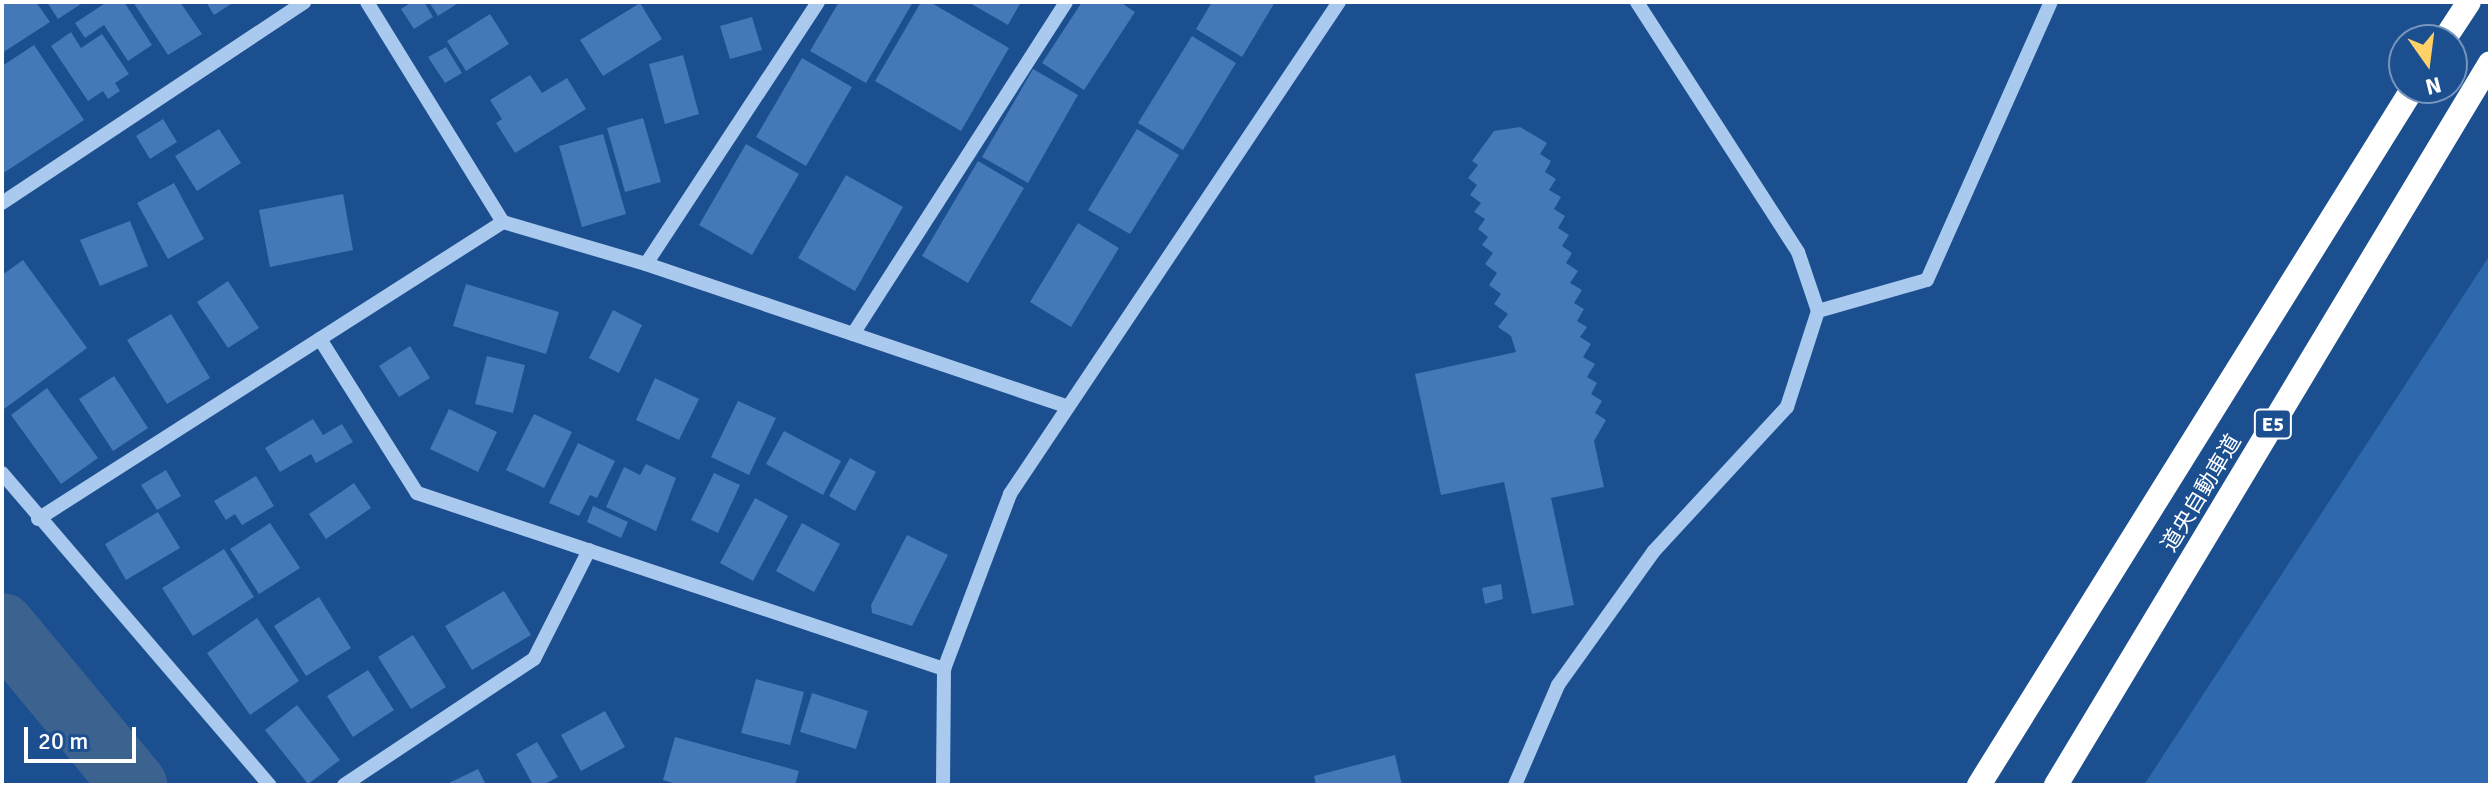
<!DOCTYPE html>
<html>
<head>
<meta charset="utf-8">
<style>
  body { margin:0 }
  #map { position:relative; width:2492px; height:787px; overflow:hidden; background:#1b4f8f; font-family:Signika,"Noto Sans JP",sans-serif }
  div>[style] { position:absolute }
  .green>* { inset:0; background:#2e69ad }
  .river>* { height:66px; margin:-33px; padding:0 33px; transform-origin:33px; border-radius:33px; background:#3c6290 }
  .building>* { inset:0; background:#4478b7 }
  .minor>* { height:14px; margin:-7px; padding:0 7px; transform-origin:7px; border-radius:7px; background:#a9c9ee }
  .highway>* { height:24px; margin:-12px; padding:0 12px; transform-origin:12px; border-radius:12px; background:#fff }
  span { translate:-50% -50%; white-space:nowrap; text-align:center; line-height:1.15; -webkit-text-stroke:6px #1b4f8f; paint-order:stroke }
  .shield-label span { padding:2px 6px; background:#1b4f8f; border:2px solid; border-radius:6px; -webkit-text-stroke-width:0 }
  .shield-label { font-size:20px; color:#fff; font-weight:700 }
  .street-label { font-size:22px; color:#fff }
  .frame { position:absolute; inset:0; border:4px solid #fff; pointer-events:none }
  .north { position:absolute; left:2388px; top:24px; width:80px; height:80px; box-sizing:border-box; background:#1b4f8f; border:2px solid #7695bc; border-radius:50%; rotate:166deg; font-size:22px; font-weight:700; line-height:32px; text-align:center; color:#fff }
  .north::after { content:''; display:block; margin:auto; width:28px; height:36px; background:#ffd166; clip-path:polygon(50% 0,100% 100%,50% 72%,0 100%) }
  .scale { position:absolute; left:24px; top:727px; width:112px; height:36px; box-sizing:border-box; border:4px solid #fff; border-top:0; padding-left:10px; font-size:24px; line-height:28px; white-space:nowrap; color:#fff; -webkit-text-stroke:6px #1b4f8f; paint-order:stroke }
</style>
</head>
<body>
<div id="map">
  <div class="green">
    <div style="clip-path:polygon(2490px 255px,2490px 785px,2144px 785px)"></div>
  </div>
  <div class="river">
    <div style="left:2px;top:626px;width:207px;rotate:50.3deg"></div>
  </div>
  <div class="building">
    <div style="clip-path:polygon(2px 2px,36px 2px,50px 22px,2px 53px)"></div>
    <div style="clip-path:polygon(47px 2px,84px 2px,58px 19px)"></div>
    <div style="clip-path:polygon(107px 2px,124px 2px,152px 45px,128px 61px,104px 25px,85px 38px,75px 23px)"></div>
    <div style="clip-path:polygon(133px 2px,180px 2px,202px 34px,168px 55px)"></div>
    <div style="clip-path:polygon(206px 2px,234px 2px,214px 15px)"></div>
    <div style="clip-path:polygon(412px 2px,424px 2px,433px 17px,414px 29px,401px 9px)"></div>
    <div style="clip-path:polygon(429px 2px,460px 2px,438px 16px)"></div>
    <div style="clip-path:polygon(839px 2px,913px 2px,866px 83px,810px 51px)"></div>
    <div style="clip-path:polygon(921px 2px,930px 2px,1009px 48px,961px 131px,875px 81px)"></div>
    <div style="clip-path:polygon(968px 2px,1021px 2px,1008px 25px)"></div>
    <div style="clip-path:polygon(1082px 2px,1120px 2px,1135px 12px,1084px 90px,1042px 63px)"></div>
    <div style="clip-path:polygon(1212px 2px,1275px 2px,1242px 57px,1196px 29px)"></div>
    <div style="clip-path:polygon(640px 3px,662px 39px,603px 76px,580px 40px)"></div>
    <div style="clip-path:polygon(490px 14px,509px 44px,466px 71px,447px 41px)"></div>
    <div style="clip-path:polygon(752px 17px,762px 50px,730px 59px,720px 26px)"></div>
    <div style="clip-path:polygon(71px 32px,81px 48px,102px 34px,129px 74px,115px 83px,120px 91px,108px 99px,103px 91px,88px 101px,51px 46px)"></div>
    <div style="clip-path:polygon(1192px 36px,1236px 63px,1183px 150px,1138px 123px)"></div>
    <div style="clip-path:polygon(34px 45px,84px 120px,2px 174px,2px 66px)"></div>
    <div style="clip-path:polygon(446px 47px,462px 73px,445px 83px,428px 57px)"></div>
    <div style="clip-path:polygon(683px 55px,699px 114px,665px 124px,649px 64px)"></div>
    <div style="clip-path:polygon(802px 58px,852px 87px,806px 166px,756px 137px)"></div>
    <div style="clip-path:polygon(1033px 69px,1078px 95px,1028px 183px,982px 157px)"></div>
    <div style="clip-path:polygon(530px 75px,542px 93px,567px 78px,586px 109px,515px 153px,496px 123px,502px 119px,490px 100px)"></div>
    <div style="clip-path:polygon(643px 118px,661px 182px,625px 192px,607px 128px)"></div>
    <div style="clip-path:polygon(163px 119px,177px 142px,150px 159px,136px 136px)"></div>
    <div style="clip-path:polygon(1520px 127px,1547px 143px,1540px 154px,1551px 161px,1545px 172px,1556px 179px,1549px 190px,1561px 197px,1554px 209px,1565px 216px,1558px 228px,1569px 235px,1562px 246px,1572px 253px,1566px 263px,1578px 271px,1570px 283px,1582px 290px,1574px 303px,1584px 309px,1577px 321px,1587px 327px,1580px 337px,1591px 344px,1583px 357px,1595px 364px,1587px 377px,1597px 383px,1591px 394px,1602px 401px,1595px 413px,1606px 420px,1594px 441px,1604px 487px,1551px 498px,1574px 605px,1532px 614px,1504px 482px,1441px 495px,1415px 374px,1516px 352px,1511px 336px,1498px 327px,1508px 314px,1494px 304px,1501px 294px,1489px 285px,1497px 273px,1485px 264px,1493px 253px,1482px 245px,1488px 237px,1478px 229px,1485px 219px,1474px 212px,1481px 203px,1470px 195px,1477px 185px,1468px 178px,1478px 165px,1472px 161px,1494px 131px)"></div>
    <div style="clip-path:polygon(219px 129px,241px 163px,197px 191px,175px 156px)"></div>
    <div style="clip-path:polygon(1137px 129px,1179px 155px,1130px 234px,1088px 210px)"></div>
    <div style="clip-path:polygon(603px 134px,626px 214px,582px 227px,559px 146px)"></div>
    <div style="clip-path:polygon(746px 144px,799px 174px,752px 255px,699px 225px)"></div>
    <div style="clip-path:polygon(978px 161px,1024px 188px,968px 283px,922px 256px)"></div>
    <div style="clip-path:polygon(846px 175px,903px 207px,855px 291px,798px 258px)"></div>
    <div style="clip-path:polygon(174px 183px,204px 239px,168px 259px,137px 203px)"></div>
    <div style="clip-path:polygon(343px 194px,353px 250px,270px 267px,259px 210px)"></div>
    <div style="clip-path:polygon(130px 221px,148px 266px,100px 286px,80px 240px)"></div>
    <div style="clip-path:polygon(1078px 223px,1119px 248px,1071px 327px,1030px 302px)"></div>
    <div style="clip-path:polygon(23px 260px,87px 348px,4px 409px,2px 275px)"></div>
    <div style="clip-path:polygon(228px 281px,259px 328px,228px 348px,197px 302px)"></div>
    <div style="clip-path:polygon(466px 284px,559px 312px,546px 354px,453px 326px)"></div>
    <div style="clip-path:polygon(613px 310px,642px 325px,619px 373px,589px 358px)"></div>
    <div style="clip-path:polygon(171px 314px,210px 378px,167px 404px,127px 340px)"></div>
    <div style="clip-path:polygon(410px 346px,430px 378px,399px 397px,379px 366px)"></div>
    <div style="clip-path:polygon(487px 356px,525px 365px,513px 413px,475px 404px)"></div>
    <div style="clip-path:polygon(114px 376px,148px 428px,113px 451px,79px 399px)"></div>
    <div style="clip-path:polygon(655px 378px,699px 399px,679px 440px,636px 420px)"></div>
    <div style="clip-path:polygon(47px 388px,98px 458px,61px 484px,11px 415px)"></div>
    <div style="clip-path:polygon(738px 401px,776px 418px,749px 475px,711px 457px)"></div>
    <div style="clip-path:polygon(449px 409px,497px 432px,478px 472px,430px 449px)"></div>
    <div style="clip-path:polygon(534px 414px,572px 432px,544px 488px,506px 470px)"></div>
    <div style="clip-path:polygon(313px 419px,323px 435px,342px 424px,353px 442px,316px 463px,311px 454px,280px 472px,265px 448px)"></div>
    <div style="clip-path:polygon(784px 431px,841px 461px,823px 495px,766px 464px)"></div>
    <div style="clip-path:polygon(578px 443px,615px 461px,597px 498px,590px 495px,579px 516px,549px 503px)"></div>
    <div style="clip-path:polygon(850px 458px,876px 472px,855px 511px,829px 496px)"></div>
    <div style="clip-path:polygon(646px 464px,676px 478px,656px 531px,606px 507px,624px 467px,640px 475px)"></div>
    <div style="clip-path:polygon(166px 470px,181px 496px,157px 510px,141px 485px)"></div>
    <div style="clip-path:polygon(714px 473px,740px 485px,718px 533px,691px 520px)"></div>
    <div style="clip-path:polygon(256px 476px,274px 506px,242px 525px,235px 514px,226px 520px,214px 501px)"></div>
    <div style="clip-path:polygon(354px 483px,371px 508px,326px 539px,309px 514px)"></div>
    <div style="clip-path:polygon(755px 498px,788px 516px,753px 581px,720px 563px)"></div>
    <div style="clip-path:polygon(593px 506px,628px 522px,621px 538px,587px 522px)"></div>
    <div style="clip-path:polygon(158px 512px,180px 548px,126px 580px,105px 544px)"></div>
    <div style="clip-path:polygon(270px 523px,300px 568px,259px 594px,230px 549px)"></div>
    <div style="clip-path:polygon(802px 523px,840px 544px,814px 592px,776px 571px)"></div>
    <div style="clip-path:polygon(907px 535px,948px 555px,912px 626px,872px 613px,871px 605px)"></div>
    <div style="clip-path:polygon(224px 549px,254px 597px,193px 636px,162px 588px)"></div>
    <div style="clip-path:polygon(1501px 584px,1503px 599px,1485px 604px,1482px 588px)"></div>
    <div style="clip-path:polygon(504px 591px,531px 635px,472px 670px,445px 626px)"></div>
    <div style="clip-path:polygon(319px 597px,351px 648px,306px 676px,274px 626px)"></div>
    <div style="clip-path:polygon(257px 618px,299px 681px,250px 715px,207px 653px)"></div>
    <div style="clip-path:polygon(413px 635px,446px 687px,411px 709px,378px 657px)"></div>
    <div style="clip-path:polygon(368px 670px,394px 710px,353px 737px,327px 696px)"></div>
    <div style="clip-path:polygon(756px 679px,804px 692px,790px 745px,741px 733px)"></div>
    <div style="clip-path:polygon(812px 693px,868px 711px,856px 749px,800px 732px)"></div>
    <div style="clip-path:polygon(297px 705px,340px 760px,308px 784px,265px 730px)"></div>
    <div style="clip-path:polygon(605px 711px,625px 747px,581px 771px,561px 735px)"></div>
    <div style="clip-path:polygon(675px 737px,799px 771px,795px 785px,680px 785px,663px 780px)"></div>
    <div style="clip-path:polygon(537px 742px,558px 777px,543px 785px,533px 785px,516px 754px)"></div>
    <div style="clip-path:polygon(1395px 755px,1402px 785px,1316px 785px,1314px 776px)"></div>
    <div style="clip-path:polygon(478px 769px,486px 785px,445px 785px)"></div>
  </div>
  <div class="minor">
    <div style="left:367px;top:2px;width:259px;rotate:58.3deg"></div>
    <div style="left:503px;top:222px;width:149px;rotate:16.4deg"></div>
    <div style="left:646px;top:264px;width:442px;rotate:18.7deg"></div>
    <div style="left:2px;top:203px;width:363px;rotate:-33.6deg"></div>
    <div style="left:646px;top:264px;width:313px;rotate:-56.7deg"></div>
    <div style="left:1818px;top:311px;width:113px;rotate:-15.9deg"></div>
    <div style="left:1927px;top:280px;width:304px;rotate:-66deg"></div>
    <div style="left:853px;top:334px;width:394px;rotate:-57.3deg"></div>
    <div style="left:320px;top:339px;width:182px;rotate:57.8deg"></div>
    <div style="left:417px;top:493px;width:556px;rotate:18.47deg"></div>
    <div style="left:2px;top:473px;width:411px;rotate:49.4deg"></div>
    <div style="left:38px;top:519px;width:552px;rotate:-32.57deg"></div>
    <div style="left:344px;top:785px;width:228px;rotate:-33.6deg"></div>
    <div style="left:534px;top:659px;width:122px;rotate:-63.2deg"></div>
    <div style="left:943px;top:785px;width:116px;rotate:-89.5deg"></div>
    <div style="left:944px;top:669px;width:187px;rotate:-69.3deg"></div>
    <div style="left:1010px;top:494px;width:592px;rotate:-56.23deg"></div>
    <div style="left:1515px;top:785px;width:109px;rotate:-66.7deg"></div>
    <div style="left:1558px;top:685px;width:165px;rotate:-54.4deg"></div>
    <div style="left:1654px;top:551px;width:196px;rotate:-47.3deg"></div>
    <div style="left:1787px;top:407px;width:101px;rotate:-72.1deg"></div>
    <div style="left:1818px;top:311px;width:62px;rotate:-108.7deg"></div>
    <div style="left:1798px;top:252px;width:297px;rotate:-122.8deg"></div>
  </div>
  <div class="highway">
    <div style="left:2444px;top:40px;width:45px;rotate:-56.7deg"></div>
    <div style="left:1979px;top:785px;width:821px;rotate:-58.09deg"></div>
    <div style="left:2056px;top:785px;width:842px;rotate:-58.99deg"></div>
  </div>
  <div class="shield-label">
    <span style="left:2273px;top:424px">E5</span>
  </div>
  <div class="street-label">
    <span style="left:2201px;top:493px;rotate:-59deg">道央自動車道</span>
  </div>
  <div class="frame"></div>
  <div class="north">N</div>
  <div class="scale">20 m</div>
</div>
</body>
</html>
